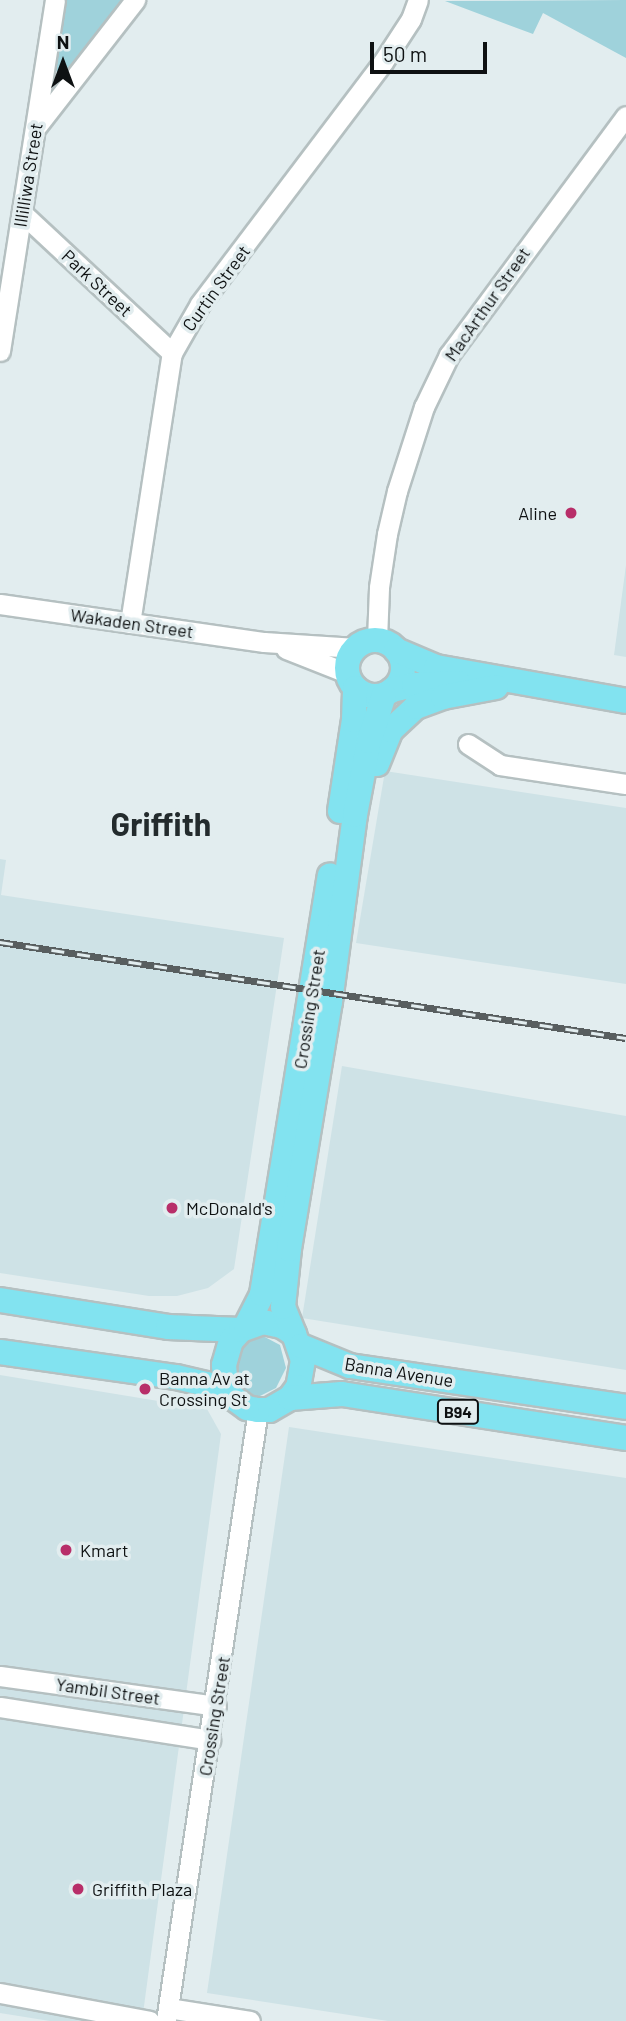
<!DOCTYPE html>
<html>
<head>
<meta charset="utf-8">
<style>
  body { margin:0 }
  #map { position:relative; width:626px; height:2021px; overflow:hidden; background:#e2edef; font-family:Barlow,sans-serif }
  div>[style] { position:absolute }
  .built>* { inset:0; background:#cee2e6 }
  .green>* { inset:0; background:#9fd2db }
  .roads { filter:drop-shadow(2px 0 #b5c0c1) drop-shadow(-2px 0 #b5c0c1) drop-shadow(0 2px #b5c0c1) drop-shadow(0 -2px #b5c0c1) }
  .minor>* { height:19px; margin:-9.5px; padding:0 9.5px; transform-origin:9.5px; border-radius:9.5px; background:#fff }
  .major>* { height:24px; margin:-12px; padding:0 12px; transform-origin:12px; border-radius:12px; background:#82e3f0 }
  .major>.ring { margin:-12px; padding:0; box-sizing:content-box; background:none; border:24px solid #82e3f0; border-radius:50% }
  .rail>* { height:7px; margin-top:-3.5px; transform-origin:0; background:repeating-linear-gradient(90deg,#e2edef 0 13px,#585e5f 0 26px); box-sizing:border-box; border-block:2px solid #585e5f }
  .dots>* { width:19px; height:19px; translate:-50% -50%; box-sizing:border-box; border:4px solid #e2edef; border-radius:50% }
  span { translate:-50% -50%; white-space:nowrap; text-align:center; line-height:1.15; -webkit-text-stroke:7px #e2edef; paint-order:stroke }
  .shield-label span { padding:2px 5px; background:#e2edef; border:2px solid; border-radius:5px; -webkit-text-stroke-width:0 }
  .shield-label { font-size:16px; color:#0e1112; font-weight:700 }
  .street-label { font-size:18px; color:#0e1112 }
  .poi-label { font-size:18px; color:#0e1112 }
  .right { translate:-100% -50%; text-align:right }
  .left { translate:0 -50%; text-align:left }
  .town-label { font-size:32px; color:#232b2d; font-weight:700 }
  .north { position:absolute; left:28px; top:28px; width:70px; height:70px; -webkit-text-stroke:5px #e2edef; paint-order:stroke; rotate:0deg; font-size:19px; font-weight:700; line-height:28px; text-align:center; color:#0e1112 }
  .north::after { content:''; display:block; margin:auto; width:24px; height:32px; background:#0e1112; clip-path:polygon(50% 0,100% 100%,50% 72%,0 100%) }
  .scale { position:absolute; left:370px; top:42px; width:117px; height:32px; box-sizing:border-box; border:4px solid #0e1112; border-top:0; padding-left:9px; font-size:21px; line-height:24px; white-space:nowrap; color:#0e1112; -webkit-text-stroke:5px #e2edef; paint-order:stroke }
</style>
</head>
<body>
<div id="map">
  <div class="built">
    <div style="clip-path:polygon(626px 565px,626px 657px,614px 655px)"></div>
    <div style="clip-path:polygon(385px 771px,626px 808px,626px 984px,356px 943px)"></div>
    <div style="clip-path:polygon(0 859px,6px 860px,1px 895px,284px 938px,234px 1269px,208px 1288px,177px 1296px,149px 1296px,0 1273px)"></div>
    <div style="clip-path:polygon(342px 1066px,626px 1116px,626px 1370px,302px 1318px)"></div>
    <div style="clip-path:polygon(0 1375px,207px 1409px,221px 1434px,142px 2021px,50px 2021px,0 2013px)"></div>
    <div style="clip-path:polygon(289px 1427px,626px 1478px,626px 2021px,388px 2021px,207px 1993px)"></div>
  </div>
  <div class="green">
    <div style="clip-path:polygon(66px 0,130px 0,65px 77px,56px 71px)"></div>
    <div style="clip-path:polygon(626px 0,626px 58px,543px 13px,533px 34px,445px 1px)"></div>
    <div style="clip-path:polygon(263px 1336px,280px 1345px,286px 1368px,276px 1388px,258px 1397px,246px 1393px,239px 1386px,235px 1377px,236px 1356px,246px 1341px)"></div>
  </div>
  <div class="roads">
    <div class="minor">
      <div style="left:37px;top:126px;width:160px;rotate:-52.1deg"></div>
      <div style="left:22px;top:213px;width:205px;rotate:43deg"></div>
      <div style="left:0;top:351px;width:355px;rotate:-81.1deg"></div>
      <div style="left:0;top:604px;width:267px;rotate:8.2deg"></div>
      <div style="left:264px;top:642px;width:92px;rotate:3.7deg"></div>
      <div style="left:130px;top:623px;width:273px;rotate:-81.2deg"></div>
      <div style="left:172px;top:353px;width:56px;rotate:-60.3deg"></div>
      <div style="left:200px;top:304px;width:303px;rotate:-52.9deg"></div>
      <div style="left:383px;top:62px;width:51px;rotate:-56.9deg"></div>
      <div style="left:411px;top:19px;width:20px;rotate:-70deg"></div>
      <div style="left:377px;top:640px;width:53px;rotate:-87.8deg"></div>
      <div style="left:379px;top:587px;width:54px;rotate:-81.4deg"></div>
      <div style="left:387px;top:534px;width:44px;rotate:-76.9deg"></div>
      <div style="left:397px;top:491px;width:88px;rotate:-72.2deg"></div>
      <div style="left:424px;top:407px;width:58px;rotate:-64.3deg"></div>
      <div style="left:449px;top:355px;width:297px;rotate:-53.5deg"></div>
      <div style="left:286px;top:649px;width:66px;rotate:21.5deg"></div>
      <div style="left:468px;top:744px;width:38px;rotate:33deg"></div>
      <div style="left:500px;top:765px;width:127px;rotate:8.6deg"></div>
      <div style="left:0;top:1676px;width:218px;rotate:7.9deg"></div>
      <div style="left:0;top:1707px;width:213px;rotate:8.9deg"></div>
      <div style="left:0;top:1993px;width:152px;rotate:10.6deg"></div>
      <div style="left:168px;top:2008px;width:83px;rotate:9deg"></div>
      <div style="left:166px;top:2021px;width:618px;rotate:-81.44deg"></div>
    </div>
    <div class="major">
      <div class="ring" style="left:347px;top:640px;width:32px;height:32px"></div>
      <div style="left:396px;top:650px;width:43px;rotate:23deg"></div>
      <div style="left:436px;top:667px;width:193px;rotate:10.1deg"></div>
      <div style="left:392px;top:690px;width:23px;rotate:-13deg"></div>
      <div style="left:414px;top:685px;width:45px;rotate:-2.5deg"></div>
      <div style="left:377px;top:764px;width:37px;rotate:-68deg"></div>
      <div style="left:391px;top:730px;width:34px;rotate:-43deg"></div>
      <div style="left:416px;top:707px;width:29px;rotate:-20deg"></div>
      <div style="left:443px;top:697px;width:54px;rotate:-10.7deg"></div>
      <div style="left:340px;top:811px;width:92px;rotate:-81.3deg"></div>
      <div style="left:354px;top:720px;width:32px;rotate:-88deg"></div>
      <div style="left:0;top:1300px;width:170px;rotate:9.1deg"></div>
      <div style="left:168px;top:1327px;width:73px;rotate:2.4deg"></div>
      <div style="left:263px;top:1322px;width:19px;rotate:12deg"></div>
      <div style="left:282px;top:1326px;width:14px;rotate:34deg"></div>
      <div style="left:294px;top:1334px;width:28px;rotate:71deg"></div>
      <div style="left:303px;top:1360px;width:27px;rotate:100deg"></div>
      <div style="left:298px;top:1387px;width:14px;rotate:126deg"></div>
      <div style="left:290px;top:1398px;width:24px;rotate:150deg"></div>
      <div style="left:269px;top:1410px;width:11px;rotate:180deg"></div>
      <div style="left:258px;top:1410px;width:11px;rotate:-170deg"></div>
      <div style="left:247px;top:1408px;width:17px;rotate:-144deg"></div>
      <div style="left:233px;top:1398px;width:12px;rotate:-125deg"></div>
      <div style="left:226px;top:1388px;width:23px;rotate:-95deg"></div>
      <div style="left:224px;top:1365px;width:25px;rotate:-74deg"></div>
      <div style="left:231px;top:1341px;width:15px;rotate:-48deg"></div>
      <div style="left:241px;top:1330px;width:23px;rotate:-20deg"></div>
      <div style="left:246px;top:1326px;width:36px;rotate:-63deg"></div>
      <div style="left:262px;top:1294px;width:424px;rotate:-80.8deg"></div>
      <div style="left:294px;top:1334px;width:29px;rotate:-112deg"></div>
      <div style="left:283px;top:1307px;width:58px;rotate:-84.1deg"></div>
      <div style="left:289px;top:1249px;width:250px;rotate:-80.6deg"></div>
      <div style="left:330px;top:1002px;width:189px;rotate:-82.4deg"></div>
      <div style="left:355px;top:815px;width:75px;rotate:-79.3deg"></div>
      <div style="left:369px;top:741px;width:48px;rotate:-71.9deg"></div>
      <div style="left:301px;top:1346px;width:53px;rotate:22.2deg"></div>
      <div style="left:350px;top:1366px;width:279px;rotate:8.4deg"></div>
      <div style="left:0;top:1352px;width:178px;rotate:8.1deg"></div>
      <div style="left:176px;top:1377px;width:32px;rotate:13deg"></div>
      <div style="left:207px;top:1384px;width:30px;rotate:28deg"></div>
      <div style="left:290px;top:1398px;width:52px;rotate:-4.4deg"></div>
      <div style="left:342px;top:1394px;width:287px;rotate:8.8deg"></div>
    </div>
  </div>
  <div class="rail">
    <div style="left:0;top:942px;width:633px;rotate:8.72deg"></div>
  </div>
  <div class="dots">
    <div style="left:571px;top:513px;background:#b82e69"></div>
    <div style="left:172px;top:1208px;background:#b82e69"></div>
    <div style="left:145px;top:1389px;background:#b82e69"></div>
    <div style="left:66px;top:1550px;background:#b82e69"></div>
    <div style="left:78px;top:1889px;background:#b82e69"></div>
  </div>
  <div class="shield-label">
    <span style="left:458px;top:1412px">B94</span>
  </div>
  <div class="street-label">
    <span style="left:28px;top:175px;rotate:-81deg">Illilliwa Street</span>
    <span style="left:97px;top:283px;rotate:43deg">Park Street</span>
    <span style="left:216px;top:288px;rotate:-54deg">Curtin Street</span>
    <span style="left:487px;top:304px;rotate:-55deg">MacArthur Street</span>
    <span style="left:132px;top:623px;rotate:8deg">Wakaden Street</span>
    <span style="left:309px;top:1009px;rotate:-81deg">Crossing Street</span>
    <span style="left:399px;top:1372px;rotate:9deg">Banna Avenue</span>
    <span style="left:108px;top:1691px;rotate:8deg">Yambil Street</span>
    <span style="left:214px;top:1716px;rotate:-81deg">Crossing Street</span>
  </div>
  <div class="poi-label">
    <span class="right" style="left:557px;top:513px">Aline</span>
    <span class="left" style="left:186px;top:1208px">McDonald's</span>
    <span class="left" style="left:159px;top:1389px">Banna Av at<br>Crossing St</span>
    <span class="left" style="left:80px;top:1550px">Kmart</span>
    <span class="left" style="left:92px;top:1889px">Griffith Plaza</span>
  </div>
  <div class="town-label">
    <span style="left:161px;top:823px">Griffith</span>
  </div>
  <div class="north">N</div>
  <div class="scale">50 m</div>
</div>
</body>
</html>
